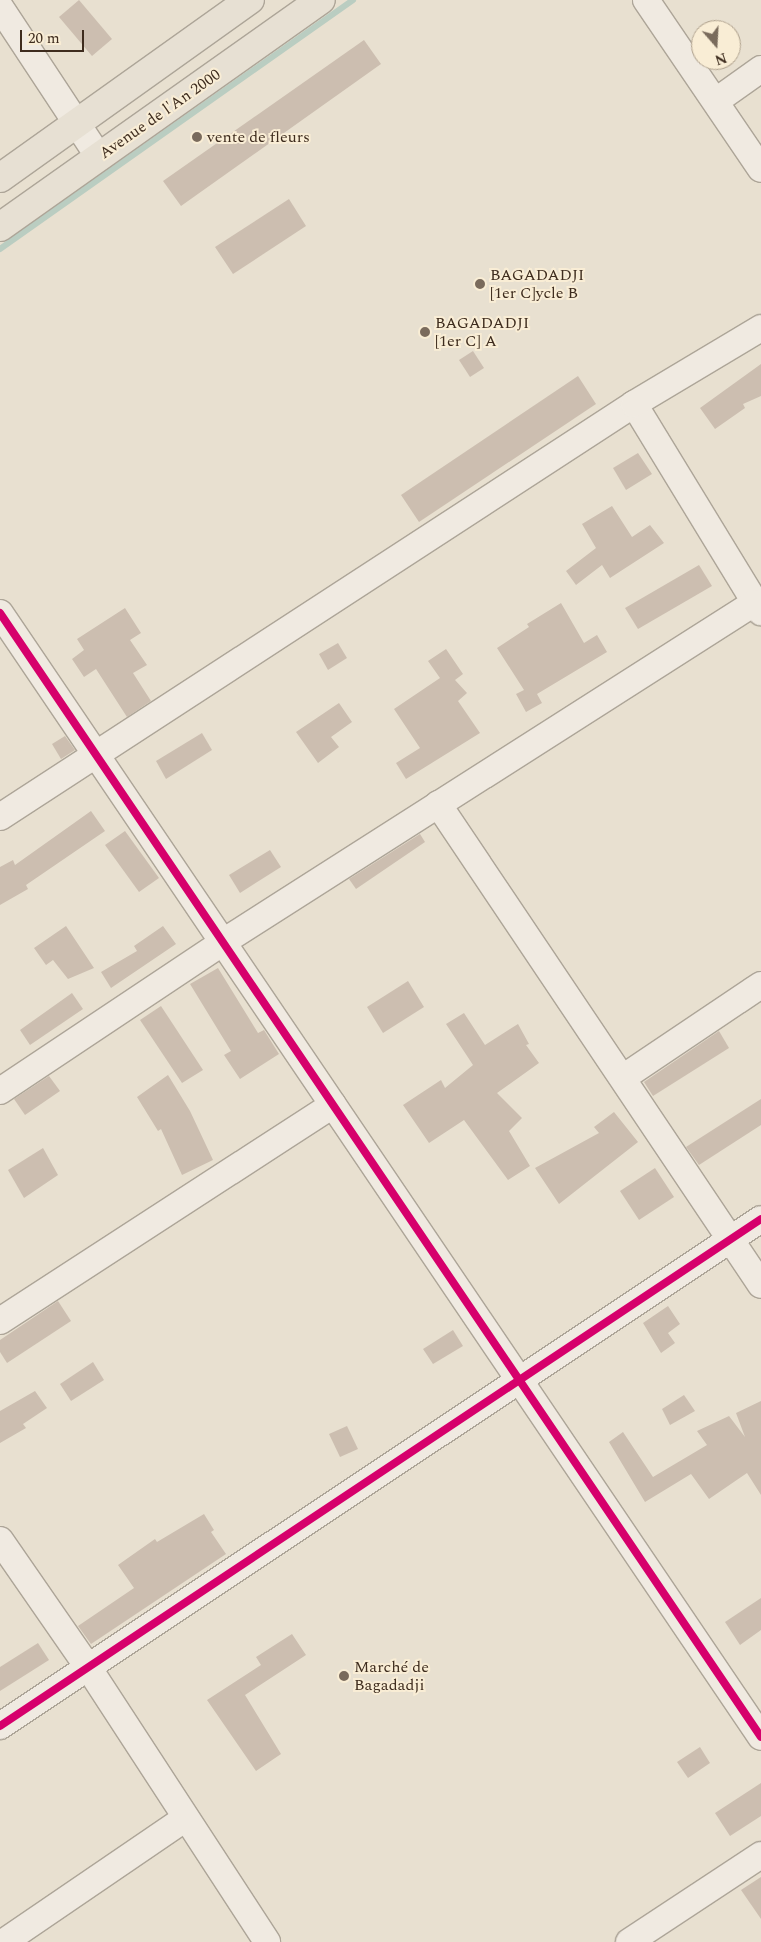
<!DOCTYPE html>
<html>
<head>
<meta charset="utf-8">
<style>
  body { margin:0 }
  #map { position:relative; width:761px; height:1942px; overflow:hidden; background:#e8e0d0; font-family:Spectral,serif }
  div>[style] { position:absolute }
  .stream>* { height:6px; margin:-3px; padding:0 3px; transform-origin:3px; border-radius:3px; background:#bacdc1 }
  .building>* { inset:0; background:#ccbeb0 }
  .roads { filter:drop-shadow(1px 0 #ada598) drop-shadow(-1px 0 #ada598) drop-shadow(0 1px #ada598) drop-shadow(0 -1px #ada598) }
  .minor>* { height:26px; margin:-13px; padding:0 13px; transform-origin:13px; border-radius:13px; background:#f0eae1 }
  .major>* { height:28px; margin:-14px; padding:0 14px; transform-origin:14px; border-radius:14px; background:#e7e0d3 }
  .cycleway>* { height:8px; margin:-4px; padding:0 4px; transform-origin:4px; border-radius:4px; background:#d6006c }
  .dots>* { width:14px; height:14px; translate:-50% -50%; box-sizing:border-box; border:2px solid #f9edd5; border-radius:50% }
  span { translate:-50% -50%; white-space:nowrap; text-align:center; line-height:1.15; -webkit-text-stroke:4px #f9edd5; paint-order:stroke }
  .street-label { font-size:16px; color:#3e2c1e }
  .poi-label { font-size:16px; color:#3e2c1e }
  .left { translate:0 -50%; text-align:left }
  .north { position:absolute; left:691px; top:20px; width:50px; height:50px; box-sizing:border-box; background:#f9edd5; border:1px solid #aea08c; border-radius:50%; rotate:161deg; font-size:14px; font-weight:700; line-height:20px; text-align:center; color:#3e2c1e }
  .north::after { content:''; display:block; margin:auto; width:18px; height:22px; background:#7a6b5c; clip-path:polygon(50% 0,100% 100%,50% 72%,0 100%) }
  .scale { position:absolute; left:20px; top:30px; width:64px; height:22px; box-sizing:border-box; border:2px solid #3e2c1e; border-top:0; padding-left:6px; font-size:15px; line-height:18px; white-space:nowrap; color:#3e2c1e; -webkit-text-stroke:4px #f9edd5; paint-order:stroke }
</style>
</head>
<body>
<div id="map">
  <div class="stream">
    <div style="left:0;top:249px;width:432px;rotate:-35.2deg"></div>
  </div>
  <div class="building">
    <div style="clip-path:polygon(79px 0,112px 39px,92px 56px,59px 17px)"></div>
    <div style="clip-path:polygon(364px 40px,381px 64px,181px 206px,163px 181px)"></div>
    <div style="clip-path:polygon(289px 199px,306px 226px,233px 274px,215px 247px)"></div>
    <div style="clip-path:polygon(473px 351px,484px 368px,470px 377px,459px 360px)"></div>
    <div style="clip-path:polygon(761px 364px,761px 396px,743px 404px,745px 408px,715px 429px,700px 408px)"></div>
    <div style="clip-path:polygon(578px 376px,596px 404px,419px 522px,401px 495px)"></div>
    <div style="clip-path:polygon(638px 453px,652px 474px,626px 490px,613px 468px)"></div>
    <div style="clip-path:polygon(612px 506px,632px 537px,650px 525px,664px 543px,610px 578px,602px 565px,576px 585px,566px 571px,596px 548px,582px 524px)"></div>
    <div style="clip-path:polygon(699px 565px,712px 586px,638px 629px,625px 608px)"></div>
    <div style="clip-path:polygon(561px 603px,584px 643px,597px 635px,607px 652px,537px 694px,542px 703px,526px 712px,516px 694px,524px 690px,497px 648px,529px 627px,527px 624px)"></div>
    <div style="clip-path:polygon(125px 608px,141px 633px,130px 640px,147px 665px,133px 673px,151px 701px,127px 717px,96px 669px,84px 677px,72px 659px,84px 650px,77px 639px)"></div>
    <div style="clip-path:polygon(338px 643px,347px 658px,328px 670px,319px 654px)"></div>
    <div style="clip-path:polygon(446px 649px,463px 674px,455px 680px,467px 693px,458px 701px,480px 733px,406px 779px,396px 763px,420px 748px,394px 709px,440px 678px,428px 661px)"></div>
    <div style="clip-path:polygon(339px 703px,352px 722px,331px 737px,339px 747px,318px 763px,296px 732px)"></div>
    <div style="clip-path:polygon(202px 733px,212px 750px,166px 779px,156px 761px)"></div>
    <div style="clip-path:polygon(65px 736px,75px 750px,61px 759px,52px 744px)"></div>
    <div style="clip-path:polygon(91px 811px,105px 831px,26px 885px,28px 889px,0 905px,0 867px,13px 860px,15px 865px)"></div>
    <div style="clip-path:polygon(125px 831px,159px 878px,139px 892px,105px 845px)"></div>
    <div style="clip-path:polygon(420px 834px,425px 842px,356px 889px,349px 879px)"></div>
    <div style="clip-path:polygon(270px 850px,281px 867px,240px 893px,229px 875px)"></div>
    <div style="clip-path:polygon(66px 926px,94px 968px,68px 979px,53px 960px,46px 965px,34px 948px)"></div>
    <div style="clip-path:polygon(163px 926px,176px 944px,111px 988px,101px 972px,137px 951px,134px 946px)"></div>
    <div style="clip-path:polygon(218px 968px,258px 1033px,264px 1030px,279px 1054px,240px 1079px,224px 1055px,231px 1051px,190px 984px)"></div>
    <div style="clip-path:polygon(408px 981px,424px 1007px,383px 1033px,367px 1007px)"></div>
    <div style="clip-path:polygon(72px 993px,83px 1009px,30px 1045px,20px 1030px)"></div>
    <div style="clip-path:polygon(161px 1006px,203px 1070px,182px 1083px,140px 1020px)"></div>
    <div style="clip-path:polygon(464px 1013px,485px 1045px,518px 1024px,529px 1044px,526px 1045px,539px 1063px,497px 1093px,522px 1118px,509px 1131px,530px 1166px,508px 1180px,464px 1120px,429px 1143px,403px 1105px,441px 1080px,445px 1088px,473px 1065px,446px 1024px)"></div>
    <div style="clip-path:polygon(719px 1031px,729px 1048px,653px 1096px,644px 1082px)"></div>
    <div style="clip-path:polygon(168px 1075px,190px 1111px,213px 1160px,182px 1175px,161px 1129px,158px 1131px,137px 1097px)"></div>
    <div style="clip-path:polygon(49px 1076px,60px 1091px,25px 1115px,14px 1099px)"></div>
    <div style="clip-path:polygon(761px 1099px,761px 1125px,699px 1165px,686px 1147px)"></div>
    <div style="clip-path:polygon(614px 1112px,638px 1142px,559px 1204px,535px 1168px,599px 1133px,594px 1127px)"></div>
    <div style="clip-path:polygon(43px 1148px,58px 1175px,24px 1198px,8px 1170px)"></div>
    <div style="clip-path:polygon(655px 1168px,674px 1197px,639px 1220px,620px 1191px)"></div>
    <div style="clip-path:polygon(58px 1301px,71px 1321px,7px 1363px,0 1352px,0 1340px)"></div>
    <div style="clip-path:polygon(668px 1306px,680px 1324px,668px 1333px,675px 1343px,661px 1353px,643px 1323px)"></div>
    <div style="clip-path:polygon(453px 1330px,463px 1346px,433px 1364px,423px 1349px)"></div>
    <div style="clip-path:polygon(93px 1362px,104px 1380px,71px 1401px,60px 1384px)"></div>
    <div style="clip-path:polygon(35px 1391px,47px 1408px,23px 1424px,26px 1428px,0 1443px,0 1411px)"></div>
    <div style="clip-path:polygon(684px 1395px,695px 1411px,670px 1425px,662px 1409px)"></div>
    <div style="clip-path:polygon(761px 1401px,761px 1495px,747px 1473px,709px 1499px,691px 1474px,645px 1502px,609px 1442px,623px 1432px,653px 1477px,707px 1445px,697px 1431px,729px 1416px,745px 1437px,736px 1413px)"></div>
    <div style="clip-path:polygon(347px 1426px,358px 1449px,340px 1457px,329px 1434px)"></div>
    <div style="clip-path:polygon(204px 1514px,214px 1530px,211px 1532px,226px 1554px,91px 1644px,78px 1626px,134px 1588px,118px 1565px,155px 1539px,157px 1542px)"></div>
    <div style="clip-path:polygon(761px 1598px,761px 1630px,740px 1645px,725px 1622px)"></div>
    <div style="clip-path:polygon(292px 1634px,306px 1655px,245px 1695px,281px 1754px,256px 1771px,207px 1700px,261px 1665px,256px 1657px)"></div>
    <div style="clip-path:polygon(38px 1643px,49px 1660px,0 1691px,0 1667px)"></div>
    <div style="clip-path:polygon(700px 1747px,710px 1763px,688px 1778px,677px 1762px)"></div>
    <div style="clip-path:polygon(761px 1783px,761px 1816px,730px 1836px,715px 1813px)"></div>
    <div style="clip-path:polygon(761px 1877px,761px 1919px,741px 1890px)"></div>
  </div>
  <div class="roads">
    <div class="minor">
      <div style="left:646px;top:0;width:204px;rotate:55.8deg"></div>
      <div style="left:0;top:7px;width:180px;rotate:56.6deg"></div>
      <div style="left:716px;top:101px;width:55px;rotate:-35.4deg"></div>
      <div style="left:634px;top:404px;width:244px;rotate:58.6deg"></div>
      <div style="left:0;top:613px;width:1357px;rotate:55.9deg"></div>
      <div style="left:438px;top:804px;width:579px;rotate:56.12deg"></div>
      <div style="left:0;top:817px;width:757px;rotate:-33.08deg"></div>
      <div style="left:634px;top:404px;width:148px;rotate:-30.9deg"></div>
      <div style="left:624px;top:1077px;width:165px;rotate:-33.9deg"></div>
      <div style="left:0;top:1091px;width:268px;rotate:-33.7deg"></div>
      <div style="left:223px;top:942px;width:630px;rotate:-32.55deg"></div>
      <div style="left:0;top:1321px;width:397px;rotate:-33deg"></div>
      <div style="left:0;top:1540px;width:155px;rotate:55.3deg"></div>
      <div style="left:88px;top:1667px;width:328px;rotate:56.9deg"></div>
      <div style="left:0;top:1726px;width:914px;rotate:-33.67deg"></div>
      <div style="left:4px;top:1942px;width:220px;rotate:-34.3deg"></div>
      <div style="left:629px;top:1942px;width:158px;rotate:-33.4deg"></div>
    </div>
    <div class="major">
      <div style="left:0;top:178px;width:307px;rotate:-35.5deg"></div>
      <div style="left:0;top:227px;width:393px;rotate:-35.3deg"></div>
    </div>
  </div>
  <div class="cycleway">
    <div style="left:0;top:613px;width:1357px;rotate:55.9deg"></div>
    <div style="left:0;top:1726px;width:914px;rotate:-33.67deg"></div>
  </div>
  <div class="dots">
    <div style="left:197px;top:137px;background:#7a6b5c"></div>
    <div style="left:480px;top:284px;background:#7a6b5c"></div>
    <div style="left:425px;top:332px;background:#7a6b5c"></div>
    <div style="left:344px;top:1676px;background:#7a6b5c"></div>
  </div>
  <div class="street-label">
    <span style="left:160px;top:114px;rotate:-35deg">Avenue de l'An 2000</span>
  </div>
  <div class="poi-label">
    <span class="left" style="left:207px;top:137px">vente de fleurs</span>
    <span class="left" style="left:490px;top:284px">BAGADADJI<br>[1er C]ycle B</span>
    <span class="left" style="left:435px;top:332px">BAGADADJI<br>[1er C] A</span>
    <span class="left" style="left:354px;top:1676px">Marché de<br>Bagadadji</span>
  </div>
  <div class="north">N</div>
  <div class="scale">20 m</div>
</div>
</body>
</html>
